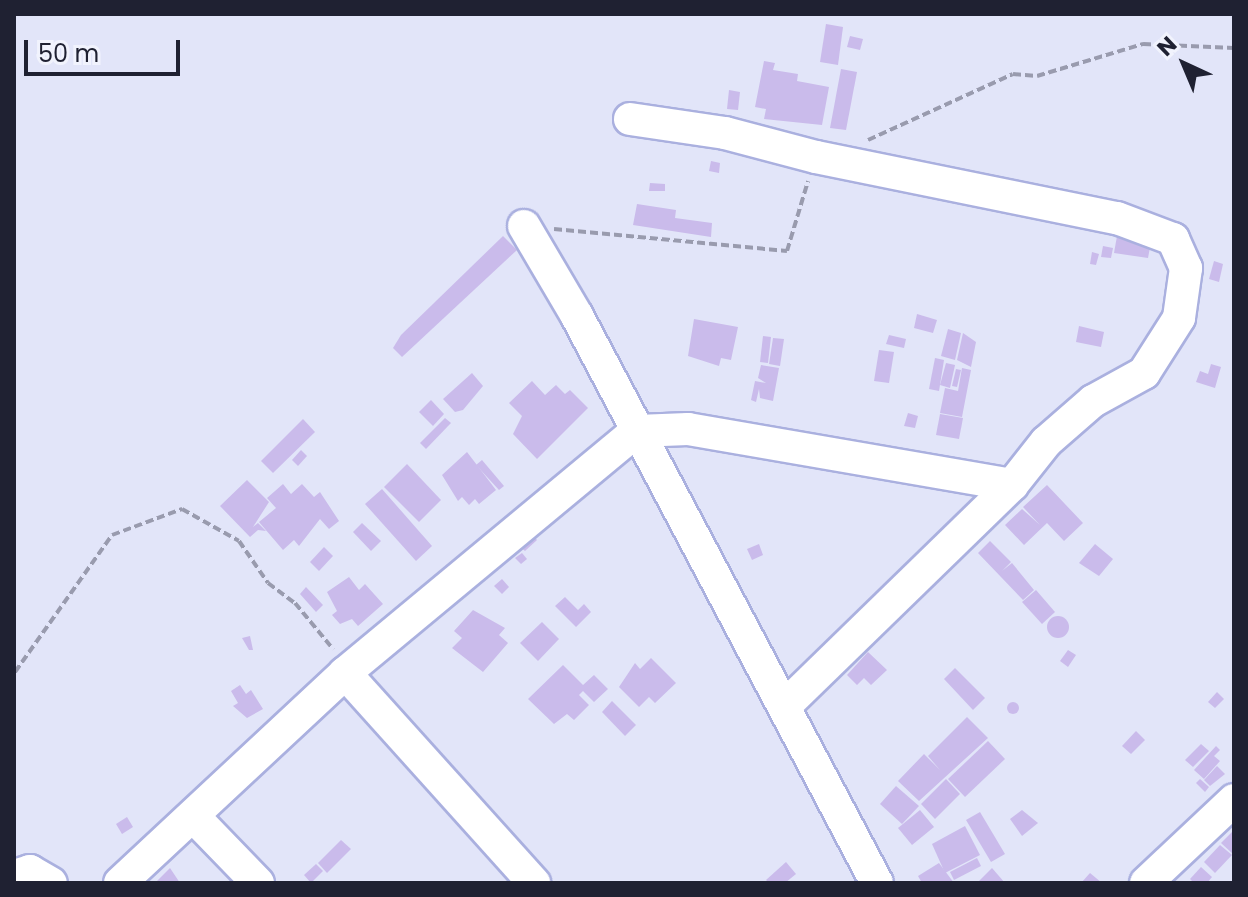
<!DOCTYPE html>
<html>
<head>
<meta charset="utf-8">
<style>
  body { margin:0 }
  #map { position:relative; width:1248px; height:897px; overflow:hidden; background:#e2e5f9; font-family:Poppins,sans-serif }
  div>[style] { position:absolute }
  .building>* { inset:0; background:#cabbeb }
  .round { border-radius:50% }
  .path>* { height:4px; margin-top:-2px; transform-origin:0; background:repeating-linear-gradient(90deg,#999bae 0 8px,transparent 0 12px) }
  .roads { filter:drop-shadow(2px 0 #aab0df) drop-shadow(-2px 0 #aab0df) drop-shadow(0 2px #aab0df) drop-shadow(0 -2px #aab0df) }
  .minor>* { height:32px; margin:-16px; padding:0 16px; transform-origin:16px; border-radius:16px; background:#fff }
  span { translate:-50% -50%; white-space:nowrap; text-align:center; line-height:1.15; -webkit-text-stroke:8px #f1f3fd; paint-order:stroke }
  .frame { position:absolute; inset:0; border:16px solid #1f2132; pointer-events:none }
  .north { position:absolute; left:1144px; top:24px; width:80px; height:80px; -webkit-text-stroke:6px #f1f3fd; paint-order:stroke; rotate:316deg; font-size:22px; font-weight:700; line-height:32px; text-align:center; color:#1f2132 }
  .north::after { content:''; display:block; margin:auto; width:28px; height:36px; background:#1f2132; clip-path:polygon(50% 0,100% 100%,50% 72%,0 100%) }
  .scale { position:absolute; left:24px; top:40px; width:156px; height:36px; box-sizing:border-box; border:4px solid #1f2132; border-top:0; padding-left:10px; font-size:24px; line-height:28px; white-space:nowrap; color:#1f2132; -webkit-text-stroke:6px #f1f3fd; paint-order:stroke }
</style>
</head>
<body>
<div id="map">
  <div class="building">
    <div style="clip-path:polygon(826px 24px,843px 27px,838px 65px,820px 62px)"></div>
    <div style="clip-path:polygon(850px 36px,863px 39px,860px 50px,847px 47px)"></div>
    <div style="clip-path:polygon(764px 61px,775px 63px,773px 70px,798px 74px,797px 81px,829px 87px,822px 125px,764px 119px,766px 109px,755px 107px)"></div>
    <div style="clip-path:polygon(841px 69px,857px 72px,846px 130px,830px 128px)"></div>
    <div style="clip-path:polygon(729px 90px,740px 92px,738px 110px,727px 109px)"></div>
    <div style="clip-path:polygon(711px 161px,720px 163px,719px 173px,709px 171px)"></div>
    <div style="clip-path:polygon(650px 183px,665px 184px,665px 191px,649px 191px)"></div>
    <div style="clip-path:polygon(637px 204px,676px 210px,675px 218px,712px 223px,711px 237px,633px 225px)"></div>
    <div style="clip-path:polygon(503px 236px,517px 250px,402px 357px,393px 348px,401px 335px)"></div>
    <div style="clip-path:polygon(1117px 236px,1151px 242px,1148px 258px,1114px 253px)"></div>
    <div style="clip-path:polygon(1103px 246px,1113px 248px,1111px 258px,1101px 257px)"></div>
    <div style="clip-path:polygon(1092px 252px,1099px 254px,1096px 265px,1090px 264px)"></div>
    <div style="clip-path:polygon(1214px 261px,1223px 264px,1219px 282px,1209px 279px)"></div>
    <div style="clip-path:polygon(917px 314px,937px 320px,933px 333px,914px 328px)"></div>
    <div style="clip-path:polygon(694px 319px,738px 327px,731px 360px,721px 358px,719px 366px,688px 356px)"></div>
    <div style="clip-path:polygon(1079px 326px,1104px 332px,1101px 347px,1076px 342px)"></div>
    <div style="clip-path:polygon(948px 329px,961px 333px,955px 360px,941px 356px)"></div>
    <div style="clip-path:polygon(963px 333px,976px 342px,971px 367px,957px 360px)"></div>
    <div style="clip-path:polygon(889px 335px,906px 339px,904px 348px,886px 344px)"></div>
    <div style="clip-path:polygon(763px 336px,771px 337px,768px 363px,760px 362px)"></div>
    <div style="clip-path:polygon(773px 338px,784px 339px,780px 366px,769px 364px)"></div>
    <div style="clip-path:polygon(879px 350px,894px 352px,889px 383px,874px 381px)"></div>
    <div style="clip-path:polygon(935px 358px,944px 360px,939px 391px,929px 389px)"></div>
    <div style="clip-path:polygon(946px 363px,955px 365px,950px 388px,940px 385px)"></div>
    <div style="clip-path:polygon(1211px 364px,1221px 367px,1215px 388px,1196px 382px,1200px 371px,1208px 374px)"></div>
    <div style="clip-path:polygon(761px 365px,779px 368px,773px 401px,760px 398px,759px 389px,756px 402px,751px 400px,755px 381px,766px 383px,758px 378px)"></div>
    <div style="clip-path:polygon(962px 368px,971px 370px,962px 417px,940px 413px,945px 388px,958px 391px)"></div>
    <div style="clip-path:polygon(956px 369px,961px 370px,957px 387px,952px 386px)"></div>
    <div style="clip-path:polygon(472px 373px,483px 386px,463px 410px,455px 412px,443px 399px)"></div>
    <div style="clip-path:polygon(532px 381px,545px 395px,556px 385px,565px 394px,570px 390px,588px 408px,537px 459px,513px 434px,522px 416px,509px 403px)"></div>
    <div style="clip-path:polygon(431px 400px,444px 414px,433px 426px,419px 412px)"></div>
    <div style="clip-path:polygon(908px 413px,918px 416px,915px 428px,904px 426px)"></div>
    <div style="clip-path:polygon(940px 414px,963px 418px,959px 439px,936px 435px)"></div>
    <div style="clip-path:polygon(445px 418px,451px 423px,426px 449px,420px 443px)"></div>
    <div style="clip-path:polygon(303px 419px,315px 432px,273px 473px,261px 461px)"></div>
    <div style="clip-path:polygon(301px 450px,307px 456px,298px 466px,292px 460px)"></div>
    <div style="clip-path:polygon(467px 452px,496px 490px,479px 504px,475px 499px,469px 505px,462px 497px,458px 501px,442px 475px)"></div>
    <div style="clip-path:polygon(482px 460px,504px 486px,499px 490px,476px 465px)"></div>
    <div style="clip-path:polygon(407px 464px,441px 500px,419px 522px,384px 487px)"></div>
    <div style="clip-path:polygon(247px 480px,269px 502px,253px 527px,258px 523px,266px 531px,258px 530px,250px 537px,220px 506px)"></div>
    <div style="clip-path:polygon(283px 484px,291px 494px,302px 484px,314px 497px,320px 492px,339px 521px,329px 529px,320px 519px,299px 546px,294px 540px,283px 550px,259px 522px,276px 508px,267px 498px)"></div>
    <div style="clip-path:polygon(1047px 485px,1083px 523px,1064px 541px,1047px 523px,1024px 545px,1005px 525px,1022px 509px,1040px 525px,1023px 507px)"></div>
    <div style="clip-path:polygon(382px 489px,432px 546px,416px 561px,365px 504px)"></div>
    <div style="clip-path:polygon(362px 523px,381px 541px,371px 551px,353px 532px)"></div>
    <div style="clip-path:polygon(532px 534px,537px 540px,525px 551px,519px 546px)"></div>
    <div style="clip-path:polygon(990px 541px,1011px 562px,1002px 571px,1012px 563px,1034px 590px,1023px 600px,978px 553px)"></div>
    <div style="clip-path:polygon(759px 544px,763px 555px,752px 560px,747px 549px)"></div>
    <div style="clip-path:polygon(1095px 544px,1113px 559px,1099px 576px,1079px 563px)"></div>
    <div style="clip-path:polygon(324px 547px,333px 556px,319px 571px,310px 562px)"></div>
    <div style="clip-path:polygon(522px 553px,527px 559px,521px 564px,515px 558px)"></div>
    <div style="clip-path:polygon(349px 577px,359px 590px,365px 584px,383px 604px,358px 626px,352px 619px,340px 624px,332px 615px,337px 611px,327px 592px)"></div>
    <div style="clip-path:polygon(502px 579px,509px 587px,502px 594px,494px 586px)"></div>
    <div style="clip-path:polygon(306px 587px,323px 605px,316px 612px,300px 594px)"></div>
    <div style="clip-path:polygon(1036px 590px,1055px 612px,1042px 624px,1022px 602px)"></div>
    <div style="clip-path:polygon(565px 597px,578px 610px,584px 604px,591px 612px,576px 627px,555px 606px)"></div>
    <div style="clip-path:polygon(473px 610px,505px 628px,499px 635px,508px 643px,483px 672px,452px 648px,462px 638px,454px 631px)"></div>
    <div class="round" style="left:1047px;top:616px;width:22px;height:22px"></div>
    <div style="clip-path:polygon(542px 622px,559px 639px,538px 661px,520px 643px)"></div>
    <div style="clip-path:polygon(250px 636px,253px 650px,249px 650px,242px 638px)"></div>
    <div style="clip-path:polygon(1068px 650px,1076px 655px,1068px 667px,1060px 661px)"></div>
    <div style="clip-path:polygon(868px 652px,887px 670px,871px 685px,864px 678px,857px 685px,847px 675px)"></div>
    <div style="clip-path:polygon(651px 658px,676px 683px,655px 703px,649px 697px,639px 707px,619px 687px,635px 663px,640px 669px)"></div>
    <div style="clip-path:polygon(563px 665px,583px 685px,594px 675px,608px 689px,594px 702px,583px 691px,579px 695px,589px 705px,574px 720px,567px 714px,554px 724px,528px 699px)"></div>
    <div style="clip-path:polygon(955px 668px,985px 698px,973px 710px,944px 679px)"></div>
    <div style="clip-path:polygon(240px 685px,246px 694px,251px 690px,263px 709px,247px 718px,233px 706px,238px 703px,231px 691px)"></div>
    <div style="clip-path:polygon(1217px 692px,1224px 699px,1215px 708px,1208px 702px)"></div>
    <div style="clip-path:polygon(612px 701px,636px 725px,625px 736px,602px 712px)"></div>
    <div class="round" style="left:1007px;top:702px;width:12px;height:12px"></div>
    <div style="clip-path:polygon(967px 717px,988px 738px,919px 801px,898px 781px,924px 754px,940px 770px,928px 756px)"></div>
    <div style="clip-path:polygon(1136px 731px,1145px 740px,1131px 754px,1122px 746px)"></div>
    <div style="clip-path:polygon(988px 741px,1005px 759px,965px 797px,948px 779px)"></div>
    <div style="clip-path:polygon(1201px 744px,1209px 751px,1193px 767px,1185px 760px)"></div>
    <div style="clip-path:polygon(1216px 746px,1220px 750px,1214px 756px,1220px 761px,1204px 779px,1194px 770px)"></div>
    <div style="clip-path:polygon(1217px 766px,1225px 774px,1210px 786px,1204px 780px)"></div>
    <div style="clip-path:polygon(946px 779px,960px 794px,935px 819px,921px 804px)"></div>
    <div style="clip-path:polygon(1200px 779px,1209px 787px,1205px 792px,1196px 783px)"></div>
    <div style="clip-path:polygon(896px 786px,919px 806px,902px 824px,880px 804px)"></div>
    <div style="clip-path:polygon(920px 810px,934px 827px,912px 845px,898px 828px)"></div>
    <div style="clip-path:polygon(1022px 810px,1038px 823px,1022px 836px,1010px 819px)"></div>
    <div style="clip-path:polygon(980px 812px,1005px 854px,991px 862px,966px 820px)"></div>
    <div style="clip-path:polygon(127px 817px,133px 827px,122px 834px,116px 824px)"></div>
    <div style="clip-path:polygon(965px 826px,980px 855px,945px 873px,932px 844px)"></div>
    <div style="clip-path:polygon(1234px 830px,1234px 853px,1233px 854px,1221px 843px)"></div>
    <div style="clip-path:polygon(341px 840px,351px 849px,327px 873px,318px 863px)"></div>
    <div style="clip-path:polygon(1220px 845px,1232px 855px,1215px 873px,1204px 862px)"></div>
    <div style="clip-path:polygon(977px 858px,981px 866px,954px 880px,950px 872px)"></div>
    <div style="clip-path:polygon(786px 862px,796px 874px,785px 883px,769px 883px,766px 880px)"></div>
    <div style="clip-path:polygon(939px 863px,954px 883px,922px 883px,918px 876px)"></div>
    <div style="clip-path:polygon(316px 864px,323px 871px,311px 883px,304px 875px)"></div>
    <div style="clip-path:polygon(1201px 867px,1212px 877px,1207px 883px,1194px 883px,1190px 879px)"></div>
    <div style="clip-path:polygon(170px 868px,180px 883px,155px 883px)"></div>
    <div style="clip-path:polygon(992px 868px,1005px 883px,977px 883px)"></div>
    <div style="clip-path:polygon(1090px 873px,1102px 883px,1081px 883px)"></div>
  </div>
  <div class="path">
    <div style="left:868px;top:140px;width:159px;rotate:-24.5deg"></div>
    <div style="left:1013px;top:74px;width:24px;rotate:5deg"></div>
    <div style="left:1037px;top:76px;width:111px;rotate:-16.8deg"></div>
    <div style="left:1143px;top:44px;width:91px;rotate:2.5deg"></div>
    <div style="left:554px;top:229px;width:234px;rotate:5.4deg"></div>
    <div style="left:787px;top:251px;width:73px;rotate:-73.3deg"></div>
    <div style="left:15px;top:672px;width:168px;rotate:-54.7deg"></div>
    <div style="left:112px;top:535px;width:75px;rotate:-20.4deg"></div>
    <div style="left:182px;top:509px;width:65px;rotate:29.3deg"></div>
    <div style="left:239px;top:541px;width:51px;rotate:55.4deg"></div>
    <div style="left:268px;top:583px;width:34px;rotate:37deg"></div>
    <div style="left:295px;top:603px;width:60px;rotate:50.4deg"></div>
  </div>
  <div class="roads">
    <div class="minor">
      <div style="left:630px;top:119px;width:96px;rotate:8.4deg"></div>
      <div style="left:725px;top:133px;width:94px;rotate:14.8deg"></div>
      <div style="left:816px;top:157px;width:307px;rotate:11.5deg"></div>
      <div style="left:1117px;top:218px;width:60px;rotate:20.6deg"></div>
      <div style="left:1173px;top:239px;width:32px;rotate:66deg"></div>
      <div style="left:1186px;top:268px;width:50px;rotate:98deg"></div>
      <div style="left:1179px;top:318px;width:65px;rotate:122.5deg"></div>
      <div style="left:1144px;top:373px;width:58px;rotate:151.2deg"></div>
      <div style="left:1093px;top:401px;width:62px;rotate:138.9deg"></div>
      <div style="left:1046px;top:442px;width:55px;rotate:128.3deg"></div>
      <div style="left:1012px;top:485px;width:317px;rotate:135.8deg"></div>
      <div style="left:524px;top:226px;width:104px;rotate:59.5deg"></div>
      <div style="left:577px;top:316px;width:641px;rotate:62.12deg"></div>
      <div style="left:345px;top:673px;width:283px;rotate:48deg"></div>
      <div style="left:194px;top:817px;width:92px;rotate:45.9deg"></div>
      <div style="left:14px;top:876px;width:17px;rotate:-17deg"></div>
      <div style="left:30px;top:871px;width:24px;rotate:30deg"></div>
      <div style="left:120px;top:883px;width:308px;rotate:-43deg"></div>
      <div style="left:345px;top:673px;width:379px;rotate:-39.7deg"></div>
      <div style="left:637px;top:431px;width:51px;rotate:-2.2deg"></div>
      <div style="left:688px;top:429px;width:329px;rotate:9.8deg"></div>
      <div style="left:1146px;top:883px;width:121px;rotate:-43.3deg"></div>
    </div>
  </div>
  <div class="frame"></div>
  <div class="north">N</div>
  <div class="scale">50 m</div>
</div>
</body>
</html>
